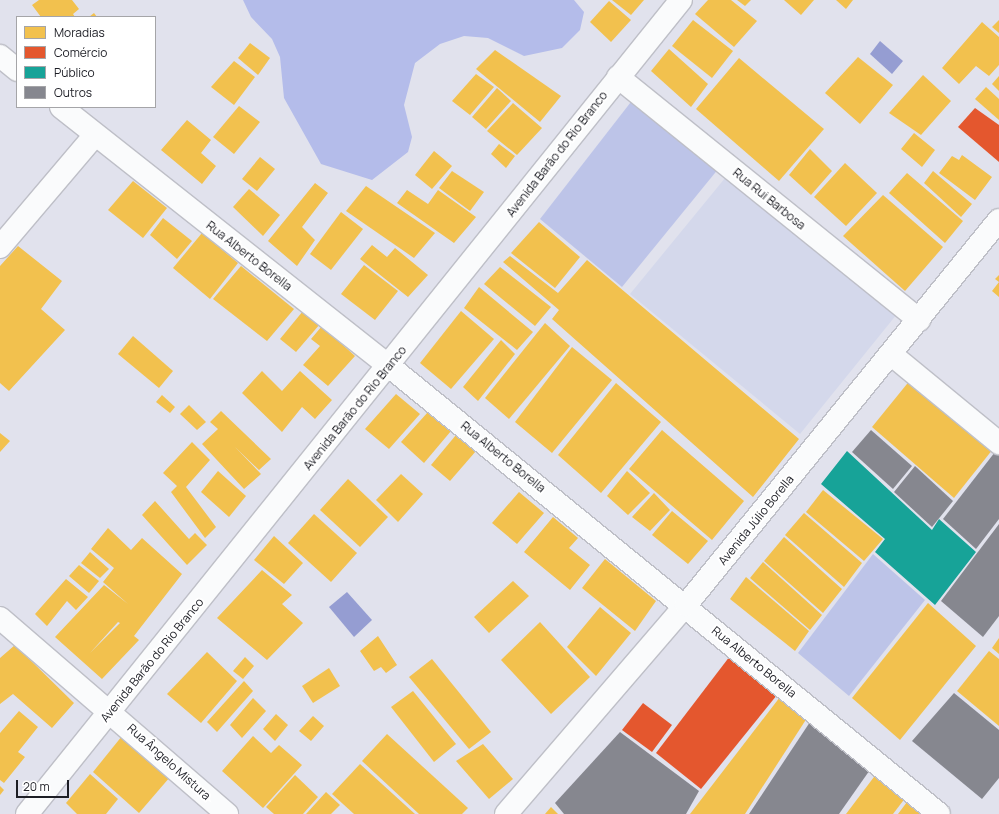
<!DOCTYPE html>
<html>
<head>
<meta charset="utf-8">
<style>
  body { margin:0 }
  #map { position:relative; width:999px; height:814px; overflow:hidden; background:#e1e2ed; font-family:Manrope,sans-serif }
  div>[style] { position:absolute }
  .built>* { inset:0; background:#d4d8eb }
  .green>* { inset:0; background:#bdc4e8 }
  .forest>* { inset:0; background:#b4bcea }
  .water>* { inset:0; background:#959dd2 }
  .homes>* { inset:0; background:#f2c14e }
  .shops>* { inset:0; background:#e4572e }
  .public>* { inset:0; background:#17a398 }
  .building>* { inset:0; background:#86878f }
  .roads { filter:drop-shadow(1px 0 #bebfc7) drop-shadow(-1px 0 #bebfc7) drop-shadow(0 1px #bebfc7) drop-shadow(0 -1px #bebfc7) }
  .minor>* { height:22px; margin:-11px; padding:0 11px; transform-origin:11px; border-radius:11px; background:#fafbfc }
  .major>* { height:22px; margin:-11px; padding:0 11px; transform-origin:11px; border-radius:11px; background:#fafbfc }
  span { translate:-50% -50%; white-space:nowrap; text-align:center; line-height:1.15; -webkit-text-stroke:4px #fff; paint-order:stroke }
  .street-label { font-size:12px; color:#1d1e25 }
  .legend { position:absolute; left:16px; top:16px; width:140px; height:92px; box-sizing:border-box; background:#fff; border:1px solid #a5a5a8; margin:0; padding:5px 7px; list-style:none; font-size:12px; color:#1d1e25 }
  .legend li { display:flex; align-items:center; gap:8px; height:20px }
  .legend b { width:20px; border:1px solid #a5a5a8 }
  .scale { position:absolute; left:16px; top:780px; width:53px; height:18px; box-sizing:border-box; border:2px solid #1d1e25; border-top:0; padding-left:5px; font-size:12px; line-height:14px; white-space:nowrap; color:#1d1e25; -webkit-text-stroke:3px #fff; paint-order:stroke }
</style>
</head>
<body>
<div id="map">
  <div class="built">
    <div style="clip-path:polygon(730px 172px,897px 314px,800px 434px,630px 294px)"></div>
  </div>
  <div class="green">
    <div style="clip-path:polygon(634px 98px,719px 168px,622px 287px,540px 219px)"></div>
    <div style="clip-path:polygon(873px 554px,925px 600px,849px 696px,798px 653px)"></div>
  </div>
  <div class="forest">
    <div style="clip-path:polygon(243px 0,574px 0,584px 12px,580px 30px,562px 48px,524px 56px,488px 38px,464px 36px,440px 44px,415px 63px,404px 105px,412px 137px,408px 152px,372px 180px,321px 164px,284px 98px,280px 57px,272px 39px,251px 17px)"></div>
  </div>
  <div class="water">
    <div style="clip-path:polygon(880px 41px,903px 61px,892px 74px,870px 54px)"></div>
    <div style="clip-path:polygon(347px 592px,372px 620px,354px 637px,329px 607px)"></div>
  </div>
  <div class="homes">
    <div style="clip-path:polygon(39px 0,72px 0,79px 9px,73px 14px,75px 17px,41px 17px,32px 5px)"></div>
    <div style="clip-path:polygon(612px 0,644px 0,631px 15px)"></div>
    <div style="clip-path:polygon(708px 0,731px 0,757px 21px,734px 47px,695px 14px)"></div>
    <div style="clip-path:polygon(737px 0,751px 0,745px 6px)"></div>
    <div style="clip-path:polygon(784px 0,814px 0,801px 15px)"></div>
    <div style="clip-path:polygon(836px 0,853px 0,846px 9px)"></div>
    <div style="clip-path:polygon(609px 1px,631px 20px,611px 42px,590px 22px)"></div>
    <div style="clip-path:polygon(94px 13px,97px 17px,89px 17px)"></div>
    <div style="clip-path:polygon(693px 20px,733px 51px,712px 78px,672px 46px)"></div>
    <div style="clip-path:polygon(999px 20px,999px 33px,992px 27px)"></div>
    <div style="clip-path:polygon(982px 22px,999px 37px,999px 65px,989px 76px,976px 66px,959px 84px,942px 68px)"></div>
    <div style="clip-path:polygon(250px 43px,270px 58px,258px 75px,238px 58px)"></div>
    <div style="clip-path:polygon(669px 49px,708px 84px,691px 107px,651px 71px)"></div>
    <div style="clip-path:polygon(495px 50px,561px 96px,540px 122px,476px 69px)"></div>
    <div style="clip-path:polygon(858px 57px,893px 85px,860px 124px,825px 93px)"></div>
    <div style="clip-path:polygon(739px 58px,824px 129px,779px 181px,696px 109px)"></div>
    <div style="clip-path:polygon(234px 61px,255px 77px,234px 105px,211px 87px)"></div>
    <div style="clip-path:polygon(476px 74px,494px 87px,470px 115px,452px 101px)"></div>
    <div style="clip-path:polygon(923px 75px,951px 101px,921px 135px,889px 113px)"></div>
    <div style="clip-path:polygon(999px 76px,999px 91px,992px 84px)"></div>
    <div style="clip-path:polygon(986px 87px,999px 99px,999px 120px,975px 99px)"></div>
    <div style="clip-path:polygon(497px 88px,511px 101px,486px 129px,472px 117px)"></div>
    <div style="clip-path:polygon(513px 103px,542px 128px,517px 155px,487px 131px)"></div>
    <div style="clip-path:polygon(239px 106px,260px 122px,234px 154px,213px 137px)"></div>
    <div style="clip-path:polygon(187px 120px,211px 140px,201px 153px,216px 166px,202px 184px,161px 150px)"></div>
    <div style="clip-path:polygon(914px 133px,935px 150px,922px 167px,901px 149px)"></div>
    <div style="clip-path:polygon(499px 144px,515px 156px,506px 168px,491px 154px)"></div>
    <div style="clip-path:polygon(810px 149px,832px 171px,811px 195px,789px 175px)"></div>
    <div style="clip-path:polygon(434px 151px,452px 166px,432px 189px,415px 175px)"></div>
    <div style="clip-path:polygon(962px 155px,992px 177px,975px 200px,939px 173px,952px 156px,959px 160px)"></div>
    <div style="clip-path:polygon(260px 157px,275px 169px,257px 191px,242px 179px)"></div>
    <div style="clip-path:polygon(845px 163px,877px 193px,846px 226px,814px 197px)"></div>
    <div style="clip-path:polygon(452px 171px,484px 192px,470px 211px,439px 188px)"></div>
    <div style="clip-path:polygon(933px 171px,972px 204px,961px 217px,924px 183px)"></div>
    <div style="clip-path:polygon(907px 173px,963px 221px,945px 243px,889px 193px)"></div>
    <div style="clip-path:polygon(133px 181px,167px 208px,143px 238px,108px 210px)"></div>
    <div style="clip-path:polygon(315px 183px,328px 193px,302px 227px,315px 240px,297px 266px,268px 241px)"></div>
    <div style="clip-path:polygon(366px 186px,435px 233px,414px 258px,346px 211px)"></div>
    <div style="clip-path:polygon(249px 189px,280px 215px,263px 236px,233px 207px)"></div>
    <div style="clip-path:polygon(407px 190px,428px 204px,438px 190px,476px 217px,454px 243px,397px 203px)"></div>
    <div style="clip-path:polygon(883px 195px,943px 247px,905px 291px,843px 236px)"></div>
    <div style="clip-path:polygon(341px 212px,363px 229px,331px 270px,310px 254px)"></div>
    <div style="clip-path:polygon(163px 218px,192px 241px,177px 259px,150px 235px)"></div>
    <div style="clip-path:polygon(539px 222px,580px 257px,555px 288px,511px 253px)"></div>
    <div style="clip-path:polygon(202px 233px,238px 263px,210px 299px,173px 268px)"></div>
    <div style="clip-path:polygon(372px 245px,387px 257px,395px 248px,428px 275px,408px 297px,360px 259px)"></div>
    <div style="clip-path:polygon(18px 246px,62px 281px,41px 309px,65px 330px,9px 391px,0 383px,0 266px)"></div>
    <div style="clip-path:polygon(510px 256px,558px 293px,587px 260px,799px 439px,753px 497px,552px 319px,559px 310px,503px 262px)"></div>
    <div style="clip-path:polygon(364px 265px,398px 291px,375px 320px,341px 294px)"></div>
    <div style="clip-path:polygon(241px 266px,294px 309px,267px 341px,213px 299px)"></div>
    <div style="clip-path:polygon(500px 267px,551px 307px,535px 326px,484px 284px)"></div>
    <div style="clip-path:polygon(999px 275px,999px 297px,992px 291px,999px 282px,995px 279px)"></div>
    <div style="clip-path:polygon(479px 287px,533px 332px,517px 350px,464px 308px)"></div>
    <div style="clip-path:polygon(303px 311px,320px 324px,296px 352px,280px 339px)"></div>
    <div style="clip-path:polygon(461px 311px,494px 339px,451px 389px,420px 363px)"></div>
    <div style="clip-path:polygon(545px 323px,570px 346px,509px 419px,485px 398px)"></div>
    <div style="clip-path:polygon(322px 326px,355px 356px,328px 386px,303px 365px,320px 346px,311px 339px)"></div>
    <div style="clip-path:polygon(133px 336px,173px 371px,159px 388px,118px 354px)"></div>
    <div style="clip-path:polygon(501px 340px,515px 354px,478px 401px,463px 387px)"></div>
    <div style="clip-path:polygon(572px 347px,612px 380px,552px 453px,515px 422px)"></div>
    <div style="clip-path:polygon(262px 371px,282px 391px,300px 371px,332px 400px,315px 419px,302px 407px,282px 432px,242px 393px)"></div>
    <div style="clip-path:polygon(911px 379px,993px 449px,954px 498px,872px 427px)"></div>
    <div style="clip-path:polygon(616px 383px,661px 422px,601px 493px,558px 455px)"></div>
    <div style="clip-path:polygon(396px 394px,420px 414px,389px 449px,365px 429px)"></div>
    <div style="clip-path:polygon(162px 395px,175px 407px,170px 413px,156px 402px)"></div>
    <div style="clip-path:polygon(189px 405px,206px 422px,197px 430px,180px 414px)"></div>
    <div style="clip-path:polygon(221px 411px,271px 459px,259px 470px,235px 447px,261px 474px,244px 489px,202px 444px,218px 429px,210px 422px)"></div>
    <div style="clip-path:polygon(428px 412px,451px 431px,424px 463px,401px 442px)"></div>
    <div style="clip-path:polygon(662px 430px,744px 501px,712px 540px,629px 469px)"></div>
    <div style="clip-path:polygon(0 433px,10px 441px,0 452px)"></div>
    <div style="clip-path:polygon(456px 435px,476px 451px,450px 481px,431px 465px)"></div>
    <div style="clip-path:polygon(192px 442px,210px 460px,186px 487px,216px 527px,205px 538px,171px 492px,177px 486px,163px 473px)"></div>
    <div style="clip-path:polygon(218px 471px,246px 496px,229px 517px,201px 492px)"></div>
    <div style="clip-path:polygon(627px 471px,650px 493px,628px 515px,607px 496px)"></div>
    <div style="clip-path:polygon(401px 474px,423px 494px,398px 522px,376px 500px)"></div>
    <div style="clip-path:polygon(348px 479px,388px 517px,360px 547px,320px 510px)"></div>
    <div style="clip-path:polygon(823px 490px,883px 539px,864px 561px,806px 512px)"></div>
    <div style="clip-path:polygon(519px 492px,544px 513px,517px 544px,492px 523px)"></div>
    <div style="clip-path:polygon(654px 493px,670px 510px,650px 531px,632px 517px)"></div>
    <div style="clip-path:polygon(155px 501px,189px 539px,195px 533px,207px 545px,187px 565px,142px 515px)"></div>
    <div style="clip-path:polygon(672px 511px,708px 541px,688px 564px,652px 535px)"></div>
    <div style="clip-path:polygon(804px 513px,862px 563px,844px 587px,785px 535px)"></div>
    <div style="clip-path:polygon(314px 514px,357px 553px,331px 582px,288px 543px)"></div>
    <div style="clip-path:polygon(553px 517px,578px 538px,569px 548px,590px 565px,570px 590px,524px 552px)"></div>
    <div style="clip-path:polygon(evenodd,108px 528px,131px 550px,142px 538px,182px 574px,134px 636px,139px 640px,102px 679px,55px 637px,104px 585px,128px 604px,103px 582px,114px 568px,91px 549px,108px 528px,118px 622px,120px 623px,90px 653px,118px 622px)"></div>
    <div style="clip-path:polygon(274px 536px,303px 563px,284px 584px,254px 560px)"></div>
    <div style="clip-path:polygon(784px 537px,842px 589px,823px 613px,764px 561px)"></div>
    <div style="clip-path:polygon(90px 552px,109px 569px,100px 578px,81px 563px)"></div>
    <div style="clip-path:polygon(605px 559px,656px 601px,635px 631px,582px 588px)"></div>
    <div style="clip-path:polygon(763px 562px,822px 615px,810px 630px,750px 578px)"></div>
    <div style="clip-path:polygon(79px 565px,99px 581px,89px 593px,69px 576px)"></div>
    <div style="clip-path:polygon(262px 570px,292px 595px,282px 604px,303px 623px,267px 660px,217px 618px)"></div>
    <div style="clip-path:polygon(746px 577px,809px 631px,795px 651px,730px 599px)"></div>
    <div style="clip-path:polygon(66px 579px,88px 597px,76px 610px,67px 601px,47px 626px,35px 614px)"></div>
    <div style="clip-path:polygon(513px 581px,529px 596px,489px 633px,474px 617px)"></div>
    <div style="clip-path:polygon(928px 603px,976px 646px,900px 740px,852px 698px)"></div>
    <div style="clip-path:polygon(600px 607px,631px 633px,596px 676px,567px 647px)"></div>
    <div style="clip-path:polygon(540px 622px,590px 677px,551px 714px,501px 660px)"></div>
    <div style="clip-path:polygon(378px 636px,397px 665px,386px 673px,381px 667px,374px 671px,360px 651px)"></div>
    <div style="clip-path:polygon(999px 638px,999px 654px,992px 648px)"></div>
    <div style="clip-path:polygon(15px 645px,74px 703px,52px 728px,13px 694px,0 704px,0 658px)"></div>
    <div style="clip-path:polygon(989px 651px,999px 659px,999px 726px,957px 691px)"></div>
    <div style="clip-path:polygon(207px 652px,237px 681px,201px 723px,167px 694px)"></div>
    <div style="clip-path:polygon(245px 657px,254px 666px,243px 679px,233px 671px)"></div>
    <div style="clip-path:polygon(432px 659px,491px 732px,469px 749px,409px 677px)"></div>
    <div style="clip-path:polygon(329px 668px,340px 686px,313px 703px,302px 686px)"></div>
    <div style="clip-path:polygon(244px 681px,253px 691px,217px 732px,207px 722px)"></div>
    <div style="clip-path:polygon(413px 691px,456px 744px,434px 762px,391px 707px)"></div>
    <div style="clip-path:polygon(780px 697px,807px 718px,745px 814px,690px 814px)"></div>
    <div style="clip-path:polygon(253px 698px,266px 711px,242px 738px,230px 725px)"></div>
    <div style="clip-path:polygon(19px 711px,38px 727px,18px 752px,25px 757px,4px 783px,0 780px,0 733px)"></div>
    <div style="clip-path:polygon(276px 714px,288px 725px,275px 741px,263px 729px)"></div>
    <div style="clip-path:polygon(313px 716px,324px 726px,311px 741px,299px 731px)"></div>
    <div style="clip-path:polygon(387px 734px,468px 808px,462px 814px,419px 814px,362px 761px)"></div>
    <div style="clip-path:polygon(122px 736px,170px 777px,139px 813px,93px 772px)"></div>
    <div style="clip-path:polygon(253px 736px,271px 753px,279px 745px,302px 765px,263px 808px,222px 771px)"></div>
    <div style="clip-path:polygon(483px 744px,513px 779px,489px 799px,456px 761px)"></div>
    <div style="clip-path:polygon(360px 764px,415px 814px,354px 814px,332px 794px)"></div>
    <div style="clip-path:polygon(877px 773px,906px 797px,893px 814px,846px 814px)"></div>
    <div style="clip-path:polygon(90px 774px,118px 799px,106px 814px,77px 814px,66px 803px)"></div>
    <div style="clip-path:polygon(295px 775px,318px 797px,303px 814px,274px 814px,266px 807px)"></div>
    <div style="clip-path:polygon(0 786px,4px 790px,0 795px)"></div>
    <div style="clip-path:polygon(326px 792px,340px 805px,331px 814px,306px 814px)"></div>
    <div style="clip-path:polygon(907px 802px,922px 814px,898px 814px)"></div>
    <div style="clip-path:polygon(551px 807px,558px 814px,545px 814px)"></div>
  </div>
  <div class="shops">
    <div style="clip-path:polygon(975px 108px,999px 125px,999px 162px,958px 127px)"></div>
    <div style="clip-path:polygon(730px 656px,777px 695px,701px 789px,656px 753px)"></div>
    <div style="clip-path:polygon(643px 703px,672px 725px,652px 752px,622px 730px)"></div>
  </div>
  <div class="public">
    <div style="clip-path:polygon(847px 451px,932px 530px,939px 519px,976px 552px,935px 605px,875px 552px,885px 539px,821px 484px)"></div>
  </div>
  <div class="building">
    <div style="clip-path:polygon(871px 430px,912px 466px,893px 489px,852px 452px)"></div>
    <div style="clip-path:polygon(995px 452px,999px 455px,999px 519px,976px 549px,943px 519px)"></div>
    <div style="clip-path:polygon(915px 466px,953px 501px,932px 527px,894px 492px)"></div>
    <div style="clip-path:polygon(999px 524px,999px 616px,983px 637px,941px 601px)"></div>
    <div style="clip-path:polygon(954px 693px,999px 730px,999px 778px,982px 799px,912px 741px)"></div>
    <div style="clip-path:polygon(812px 719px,872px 767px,839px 814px,749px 814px)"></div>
    <div style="clip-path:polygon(620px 732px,699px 791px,686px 814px,564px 814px,555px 803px)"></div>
  </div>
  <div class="roads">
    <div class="minor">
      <div style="left:0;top:56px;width:22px;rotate:39deg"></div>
      <div style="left:618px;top:77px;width:387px;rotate:38.9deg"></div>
      <div style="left:61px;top:107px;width:418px;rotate:38.3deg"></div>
      <div style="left:389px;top:366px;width:709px;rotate:39.16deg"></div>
      <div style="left:0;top:247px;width:147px;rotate:-49.7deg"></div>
      <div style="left:892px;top:355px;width:139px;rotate:39.4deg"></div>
      <div style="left:0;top:618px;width:300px;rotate:40.8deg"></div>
    </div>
    <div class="major">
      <div style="left:27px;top:814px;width:1044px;rotate:-51.22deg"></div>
      <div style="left:506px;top:814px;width:276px;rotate:-49.3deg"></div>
      <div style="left:686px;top:605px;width:496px;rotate:-50.9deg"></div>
    </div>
  </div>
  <div class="street-label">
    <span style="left:557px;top:154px;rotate:-52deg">Avenida Barão do Rio Branco</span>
    <span style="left:769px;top:199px;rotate:39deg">Rua Rui Barbosa</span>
    <span style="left:249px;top:256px;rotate:38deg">Rua Alberto Borella</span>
    <span style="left:355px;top:408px;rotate:-51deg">Avenida Barão do Rio Branco</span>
    <span style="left:503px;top:457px;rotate:39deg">Rua Alberto Borella</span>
    <span style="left:756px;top:520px;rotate:-51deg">Avenida Júlio Borella</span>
    <span style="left:152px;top:660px;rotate:-51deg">Avenida Barão do Rio Branco</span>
    <span style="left:754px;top:662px;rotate:39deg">Rua Alberto Borella</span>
    <span style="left:169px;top:762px;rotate:42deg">Rua Ângelo Mistura</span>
  </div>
  <ul class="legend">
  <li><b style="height:11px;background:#f2c14e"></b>Moradias</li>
  <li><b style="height:11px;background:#e4572e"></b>Comércio</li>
  <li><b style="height:11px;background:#17a398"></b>Público</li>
  <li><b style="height:11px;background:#86878f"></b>Outros</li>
  </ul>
  <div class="scale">20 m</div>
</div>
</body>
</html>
